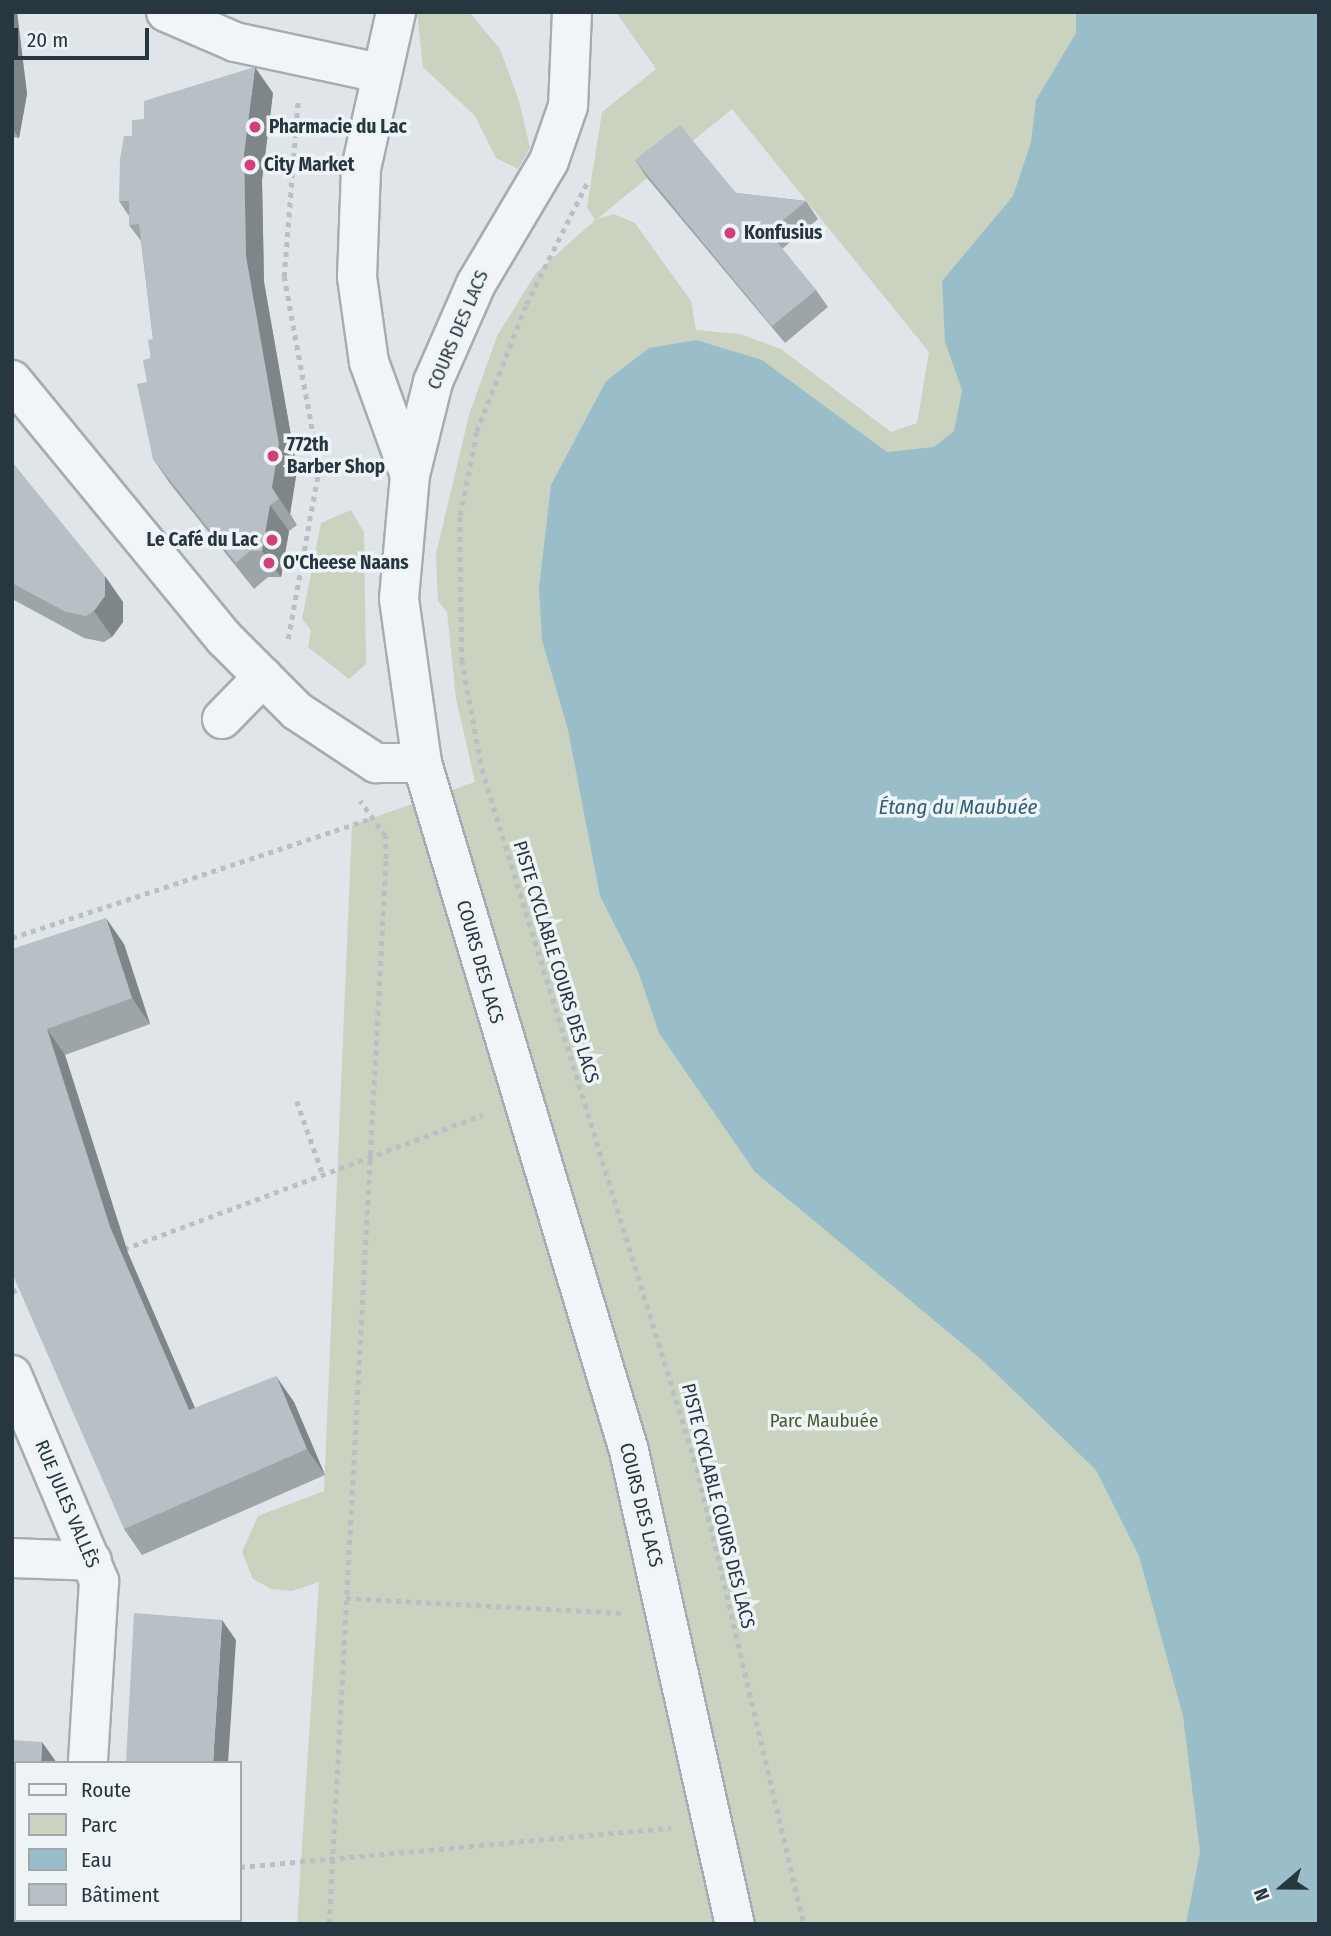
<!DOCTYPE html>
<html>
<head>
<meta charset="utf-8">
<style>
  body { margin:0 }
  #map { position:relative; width:1331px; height:1936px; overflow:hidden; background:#dfe5e9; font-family:"Fira Sans Condensed",sans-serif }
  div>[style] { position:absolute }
  .green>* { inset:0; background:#cad3c0 }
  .water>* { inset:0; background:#99beca }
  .path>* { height:4.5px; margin-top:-2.25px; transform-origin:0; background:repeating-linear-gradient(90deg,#b9c0c4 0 5px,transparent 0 10px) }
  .roads { filter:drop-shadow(2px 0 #a4adb3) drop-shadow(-2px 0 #a4adb3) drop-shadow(0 2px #a4adb3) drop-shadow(0 -2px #a4adb3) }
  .minor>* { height:38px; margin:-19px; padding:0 19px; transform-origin:19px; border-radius:19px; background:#f2f5f7 }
  .wall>* { inset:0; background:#9da5a9 }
  .shaded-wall>* { inset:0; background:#7f868a }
  .building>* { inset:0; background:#b6c0c5 }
  .dots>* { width:19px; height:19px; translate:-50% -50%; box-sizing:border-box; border:4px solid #eef4f6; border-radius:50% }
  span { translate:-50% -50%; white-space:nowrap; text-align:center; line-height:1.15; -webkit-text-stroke:7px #eef4f6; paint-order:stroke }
  .poi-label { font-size:19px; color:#273740; font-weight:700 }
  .left { translate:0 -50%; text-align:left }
  .right { translate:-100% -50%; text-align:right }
  .street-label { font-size:19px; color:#273740 }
  .park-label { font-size:19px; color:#465c34 }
  .water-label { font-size:21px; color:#306175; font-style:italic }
  .frame { position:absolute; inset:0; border:14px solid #273740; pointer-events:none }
  .legend { position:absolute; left:14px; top:1761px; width:228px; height:161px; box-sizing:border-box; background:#eef4f6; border:2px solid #9ea8ad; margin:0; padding:9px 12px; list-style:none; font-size:21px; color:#273740 }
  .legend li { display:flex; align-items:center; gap:14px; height:35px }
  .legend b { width:35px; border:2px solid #9ea8ad }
  .north { position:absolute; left:1247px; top:1852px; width:70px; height:70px; -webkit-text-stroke:5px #eef4f6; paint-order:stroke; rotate:250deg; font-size:19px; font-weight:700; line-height:28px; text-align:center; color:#273740 }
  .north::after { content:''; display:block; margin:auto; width:24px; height:32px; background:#273740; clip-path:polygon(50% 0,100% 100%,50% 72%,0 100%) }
  .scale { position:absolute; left:14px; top:28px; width:135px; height:32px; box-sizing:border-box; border:4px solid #273740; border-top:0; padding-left:9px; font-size:21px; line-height:24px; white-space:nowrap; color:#273740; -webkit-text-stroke:5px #eef4f6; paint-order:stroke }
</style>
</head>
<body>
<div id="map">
  <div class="green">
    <div style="clip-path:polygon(469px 12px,500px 49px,519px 101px,530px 148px,518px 169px,496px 158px,475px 116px,423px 67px,417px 12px)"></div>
    <div style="clip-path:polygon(evenodd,616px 12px,1319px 12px,1319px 1924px,297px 1924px,319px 1582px,292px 1591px,271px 1589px,253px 1579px,242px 1552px,258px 1516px,324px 1491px,352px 825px,475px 782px,456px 699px,447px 612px,438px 601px,436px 554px,469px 415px,497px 336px,536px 273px,595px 220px,587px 207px,602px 112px,656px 69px,616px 12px,732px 109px,929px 352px,917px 423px,891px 432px,781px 349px,740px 334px,696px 330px,691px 301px,635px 223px,614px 214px,597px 219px,732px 109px)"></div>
    <div style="clip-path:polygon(351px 510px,364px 532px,366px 664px,349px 679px,308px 647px,311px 630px,302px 619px,321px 523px)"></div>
  </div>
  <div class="water">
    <div style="clip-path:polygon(1076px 12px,1319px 12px,1319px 1924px,1186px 1924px,1200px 1852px,1183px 1716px,1139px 1556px,1096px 1470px,982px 1360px,755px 1172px,659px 1033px,638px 971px,600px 896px,568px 730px,542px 640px,539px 588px,551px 485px,606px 381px,649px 348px,696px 340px,762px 360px,887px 452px,934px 447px,954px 431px,962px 390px,945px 342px,942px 281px,1013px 196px,1031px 142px,1036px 100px,1076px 33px)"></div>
  </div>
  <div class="path">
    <div style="left:587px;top:184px;width:136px;rotate:116.6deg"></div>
    <div style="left:526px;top:306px;width:135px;rotate:111.3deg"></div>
    <div style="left:477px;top:432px;width:87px;rotate:101.3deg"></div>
    <div style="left:460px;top:517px;width:143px;rotate:89.2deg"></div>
    <div style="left:462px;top:660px;width:111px;rotate:79.6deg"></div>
    <div style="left:482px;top:769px;width:731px;rotate:72.9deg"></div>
    <div style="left:697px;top:1468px;width:468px;rotate:76.8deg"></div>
    <div style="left:288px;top:639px;width:174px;rotate:-79.7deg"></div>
    <div style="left:319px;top:468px;width:194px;rotate:-100.4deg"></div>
    <div style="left:284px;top:277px;width:179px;rotate:-85.5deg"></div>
    <div style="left:12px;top:938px;width:377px;rotate:-18.4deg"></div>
    <div style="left:297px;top:1101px;width:75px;rotate:70.6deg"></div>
    <div style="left:124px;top:1249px;width:383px;rotate:-20.5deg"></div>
    <div style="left:12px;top:1292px;width:13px;rotate:-23deg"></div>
    <div style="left:346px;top:1598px;width:278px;rotate:3.1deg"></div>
    <div style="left:12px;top:1861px;width:4px"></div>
    <div style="left:240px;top:1867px;width:433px;rotate:-5.2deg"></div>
    <div style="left:329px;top:1924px;width:1067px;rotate:-86.94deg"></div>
    <div style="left:386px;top:859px;width:23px;rotate:-92deg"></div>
    <div style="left:385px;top:836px;width:43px;rotate:-125.5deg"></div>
  </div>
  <div class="roads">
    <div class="minor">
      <div style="left:166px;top:12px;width:75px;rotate:23.5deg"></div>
      <div style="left:235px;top:42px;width:148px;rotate:12.1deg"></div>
      <div style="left:396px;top:12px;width:161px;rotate:102.6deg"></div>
      <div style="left:361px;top:169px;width:108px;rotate:92.1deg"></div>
      <div style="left:357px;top:277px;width:86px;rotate:82deg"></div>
      <div style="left:369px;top:362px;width:120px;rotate:70.1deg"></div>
      <div style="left:572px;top:12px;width:94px;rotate:92.4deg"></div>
      <div style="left:568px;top:106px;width:58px;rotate:109.1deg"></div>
      <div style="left:549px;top:161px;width:143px;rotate:120.7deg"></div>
      <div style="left:476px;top:284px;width:107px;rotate:113.7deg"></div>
      <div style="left:433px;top:382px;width:96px;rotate:103.9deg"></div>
      <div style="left:410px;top:475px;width:124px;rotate:95.1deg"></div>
      <div style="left:399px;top:599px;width:166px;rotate:82deg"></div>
      <div style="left:422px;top:763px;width:718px;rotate:73.25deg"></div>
      <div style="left:629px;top:1451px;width:485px;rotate:77.4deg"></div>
      <div style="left:12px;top:380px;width:334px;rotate:50.6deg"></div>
      <div style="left:224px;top:638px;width:103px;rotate:45deg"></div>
      <div style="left:297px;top:711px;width:95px;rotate:33.4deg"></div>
      <div style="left:376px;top:763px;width:46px"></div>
      <div style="left:222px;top:719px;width:59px;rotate:-45.7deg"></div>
      <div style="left:12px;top:1375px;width:224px;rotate:67.1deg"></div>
      <div style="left:99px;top:1581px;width:182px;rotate:93.5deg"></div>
      <div style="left:12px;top:1558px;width:80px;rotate:2.1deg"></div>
      <div style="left:79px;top:1924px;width:4px;rotate:-90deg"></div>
    </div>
  </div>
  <div class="wall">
    <div style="clip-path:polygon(12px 12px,17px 12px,27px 94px,19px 138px,12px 137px)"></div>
    <div style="clip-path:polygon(273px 93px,262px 180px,264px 282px,297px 470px,290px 514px,297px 525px,289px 531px,281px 577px,268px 577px,254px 589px,171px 485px,153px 459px,147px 382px,153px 339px,141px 241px,129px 225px,129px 216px,119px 201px,132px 136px,144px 119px)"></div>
    <div style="clip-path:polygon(635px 160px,736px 193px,806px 201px,818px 219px,782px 249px,816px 290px,828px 307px,785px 343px,647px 178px)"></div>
    <div style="clip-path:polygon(12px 462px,123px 602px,123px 622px,112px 637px,104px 642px,84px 638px,14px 600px,12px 603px)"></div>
    <div style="clip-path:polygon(124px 944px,150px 1024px,65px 1055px,128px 1253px,195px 1408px,294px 1402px,325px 1475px,142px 1555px,124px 1529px,12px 949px)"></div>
    <div style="clip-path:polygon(12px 1740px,16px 1763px,16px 1821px,12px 1821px)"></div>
  </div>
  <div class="shaded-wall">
    <div style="clip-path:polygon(12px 12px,17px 12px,27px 94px,19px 138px,12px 128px)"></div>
    <div style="clip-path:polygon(255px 67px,273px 93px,262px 180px,264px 282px,297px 470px,290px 514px,297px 525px,272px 488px,246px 256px,244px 154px)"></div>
    <div style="clip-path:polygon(270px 505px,289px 531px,281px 577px,262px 551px)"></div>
    <div style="clip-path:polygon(105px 576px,123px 602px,123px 622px,112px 637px,94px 611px)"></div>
    <div style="clip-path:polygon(106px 918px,124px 944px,150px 1024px,132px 998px)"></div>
    <div style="clip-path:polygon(47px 1029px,65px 1055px,128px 1253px,207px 1436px,189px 1410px,110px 1227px)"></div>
    <div style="clip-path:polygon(276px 1376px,294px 1402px,325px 1475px,307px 1449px)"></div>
    <div style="clip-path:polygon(222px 1620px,236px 1640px,228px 1763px,213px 1763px)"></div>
    <div style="clip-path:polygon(42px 1742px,57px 1763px,41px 1763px)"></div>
    <div style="clip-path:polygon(203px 1920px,219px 1920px,219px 1924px,203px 1924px)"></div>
  </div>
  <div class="building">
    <div style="clip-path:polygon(255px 67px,244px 154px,246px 256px,279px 444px,272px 488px,279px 499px,270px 505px,262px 551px,250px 551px,236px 563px,153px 459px,137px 384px,147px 382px,143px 360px,151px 358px,148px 340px,153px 339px,139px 224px,129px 225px,129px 201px,119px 201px,120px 159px,124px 136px,132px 136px,132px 120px,144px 119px,144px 101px)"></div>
    <div style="clip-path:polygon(680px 125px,736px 193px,806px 201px,769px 232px,816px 290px,772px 326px,635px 160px)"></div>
    <div style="clip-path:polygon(12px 462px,105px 576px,105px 596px,94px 611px,86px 616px,66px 612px,12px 583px)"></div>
    <div style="clip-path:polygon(106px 918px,132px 998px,47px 1029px,110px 1227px,189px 1410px,276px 1376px,307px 1449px,124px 1529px,12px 1273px,12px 949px)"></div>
    <div style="clip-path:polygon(134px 1613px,222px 1620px,213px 1763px,126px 1763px)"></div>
    <div style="clip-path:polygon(12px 1740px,42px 1742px,41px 1763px,16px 1763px,16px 1798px,12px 1798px)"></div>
    <div style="clip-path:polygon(116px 1920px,203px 1920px,203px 1924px,116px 1924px)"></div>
  </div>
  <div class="dots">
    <div style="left:255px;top:127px;background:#d1407d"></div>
    <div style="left:250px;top:165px;background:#d1407d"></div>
    <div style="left:730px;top:233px;background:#d1407d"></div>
    <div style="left:273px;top:456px;background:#d1407d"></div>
    <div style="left:272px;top:540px;background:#d1407d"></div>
    <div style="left:269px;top:563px;background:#d1407d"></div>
  </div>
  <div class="poi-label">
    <span class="left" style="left:269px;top:127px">Pharmacie du Lac</span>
    <span class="left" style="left:264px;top:165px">City Market</span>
    <span class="left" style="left:744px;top:233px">Konfusius</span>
    <span class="left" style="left:287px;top:456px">772th<br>Barber Shop</span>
    <span class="right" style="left:258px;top:540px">Le Café du Lac</span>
    <span class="left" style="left:283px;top:563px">O'Cheese Naans</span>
  </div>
  <div class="street-label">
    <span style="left:458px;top:330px;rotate:-67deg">COURS DES LACS</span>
    <span style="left:480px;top:962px;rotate:74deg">COURS DES LACS</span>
    <span style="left:556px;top:962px;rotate:73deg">PISTE CYCLABLE COURS DES LACS</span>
    <span style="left:67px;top:1504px;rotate:67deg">RUE JULES VALLÈS</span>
    <span style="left:641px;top:1505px;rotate:76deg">COURS DES LACS</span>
    <span style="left:718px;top:1506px;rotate:76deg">PISTE CYCLABLE COURS DES LACS</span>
  </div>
  <div class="park-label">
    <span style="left:824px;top:1421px">Parc Maubuée</span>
  </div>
  <div class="water-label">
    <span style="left:958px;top:807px">Étang du Maubuée</span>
  </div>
  <div class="frame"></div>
  <ul class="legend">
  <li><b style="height:9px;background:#f2f5f7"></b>Route</li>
  <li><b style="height:19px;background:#cad3c0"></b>Parc</li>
  <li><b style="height:19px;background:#99beca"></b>Eau</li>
  <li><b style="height:19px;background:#b6c0c5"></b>Bâtiment</li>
  </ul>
  <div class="north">N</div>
  <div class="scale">20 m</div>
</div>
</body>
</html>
